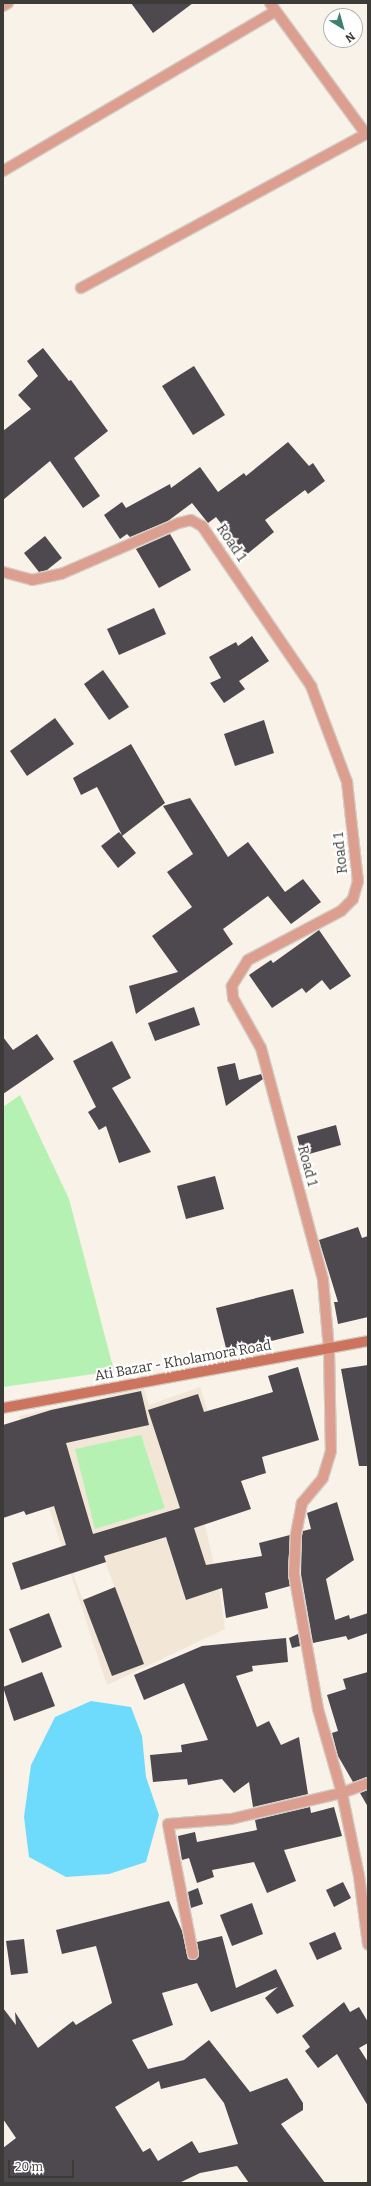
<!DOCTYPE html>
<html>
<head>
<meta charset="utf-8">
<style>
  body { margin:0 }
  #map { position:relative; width:371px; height:2186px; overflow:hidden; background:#f9f2e8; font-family:Bitter,serif }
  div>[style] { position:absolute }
  .built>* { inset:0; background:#f2e6d7 }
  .green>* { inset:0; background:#b4f1b3 }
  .water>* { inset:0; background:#6edbfc }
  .building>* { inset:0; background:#4e484f }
  .roads { filter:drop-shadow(1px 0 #d3cdc5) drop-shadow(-1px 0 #d3cdc5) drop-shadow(0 1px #d3cdc5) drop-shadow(0 -1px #d3cdc5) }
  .street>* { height:10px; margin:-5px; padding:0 5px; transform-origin:5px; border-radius:5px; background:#dc9f8f }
  .secondary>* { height:10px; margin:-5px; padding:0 5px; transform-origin:5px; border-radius:5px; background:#cc745d }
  span { translate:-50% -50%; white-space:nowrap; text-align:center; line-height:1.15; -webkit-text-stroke:4px #fff; paint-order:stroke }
  .street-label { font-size:14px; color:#3d3b37 }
  .frame { position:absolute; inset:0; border:4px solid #3d3b37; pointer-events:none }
  .north { position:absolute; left:323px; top:8px; width:40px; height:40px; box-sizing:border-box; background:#fff; border:1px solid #b1b1af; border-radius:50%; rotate:143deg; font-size:11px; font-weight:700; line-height:16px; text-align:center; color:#3d3b37 }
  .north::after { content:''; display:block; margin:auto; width:14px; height:18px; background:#3e8173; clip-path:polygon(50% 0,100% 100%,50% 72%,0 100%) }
  .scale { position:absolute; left:8px; top:2160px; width:66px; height:18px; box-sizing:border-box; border:2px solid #3d3b37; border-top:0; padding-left:5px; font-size:12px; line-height:14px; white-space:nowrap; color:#3d3b37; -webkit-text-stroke:3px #fff; paint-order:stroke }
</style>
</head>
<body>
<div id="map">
  <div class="built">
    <div style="clip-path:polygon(evenodd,200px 1387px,231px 1484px,198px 1496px,218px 1581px,225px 1629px,107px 1685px,19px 1416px,144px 1388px,149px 1405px,200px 1387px,141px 1391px,148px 1425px,73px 1442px,66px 1407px,141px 1391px,200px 1387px,56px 1409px,93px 1534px,188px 1506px,194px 1529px,72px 1566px,28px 1418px,56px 1409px,200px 1387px,141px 1435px,165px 1508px,95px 1529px,141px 1435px,200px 1387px,168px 1545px,214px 1591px,213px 1591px,186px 1599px,168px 1545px,200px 1387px,105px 1562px,144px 1664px,112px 1676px,73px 1574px,105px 1562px)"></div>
  </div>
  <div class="green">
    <div style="clip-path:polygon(20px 1095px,69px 1199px,114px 1371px,3px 1387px,3px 1107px)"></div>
    <div style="clip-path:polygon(141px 1435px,165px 1508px,95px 1529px,75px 1449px)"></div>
  </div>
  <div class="water">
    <div style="clip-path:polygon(91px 1701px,131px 1707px,142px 1736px,146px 1777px,159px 1815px,146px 1862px,109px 1874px,66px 1877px,29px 1857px,24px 1817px,31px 1765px,55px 1717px)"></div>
  </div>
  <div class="building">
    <div style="clip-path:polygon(131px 3px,193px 3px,153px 33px)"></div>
    <div style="clip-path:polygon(43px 348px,69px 381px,71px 380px,108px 431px,74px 458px,100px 496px,83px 508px,50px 461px,3px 500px,3px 431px,31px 409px,18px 395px,38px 376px,27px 361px)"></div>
    <div style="clip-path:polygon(194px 366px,225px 415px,193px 435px,162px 386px)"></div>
    <div style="clip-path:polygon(288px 442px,309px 466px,313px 463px,325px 481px,308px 494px,305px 490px,265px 520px,274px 532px,246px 555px,216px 517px,208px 523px,192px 503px,168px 521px,130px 537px,127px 534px,120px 539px,104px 515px,122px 502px,126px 508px,170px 484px,171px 488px,200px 467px,218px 492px,244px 473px,246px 476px)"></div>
    <div style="clip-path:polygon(170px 534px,191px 570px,159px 588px,136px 549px)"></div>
    <div style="clip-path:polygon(45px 536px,62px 558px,47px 570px,39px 572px,24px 553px)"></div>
    <div style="clip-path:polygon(154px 608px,166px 634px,119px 655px,107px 629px)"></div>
    <div style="clip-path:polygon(252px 636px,269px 661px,239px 681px,245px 689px,224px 703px,210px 683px,221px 678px,209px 657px,236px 642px,238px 646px)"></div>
    <div style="clip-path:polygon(103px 670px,129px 707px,109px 720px,84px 684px)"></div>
    <div style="clip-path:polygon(55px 718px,74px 744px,27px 776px,10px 751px)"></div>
    <div style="clip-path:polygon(264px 720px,274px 753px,235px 766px,224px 734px)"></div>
    <div style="clip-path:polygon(131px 744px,165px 803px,122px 836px,136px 853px,118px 868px,101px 846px,119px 832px,122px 835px,97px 787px,81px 795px,73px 778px)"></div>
    <div style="clip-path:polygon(190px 798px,228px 857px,248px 842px,285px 892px,303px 879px,321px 902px,291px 924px,268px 896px,223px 929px,233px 944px,136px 1014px,129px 986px,178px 972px,152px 936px,192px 907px,167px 872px,193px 854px,163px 806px)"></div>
    <div style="clip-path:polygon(319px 930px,351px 976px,330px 990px,322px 980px,306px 993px,302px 988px,272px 1008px,249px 975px,271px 960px,273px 963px)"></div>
    <div style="clip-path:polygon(194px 1007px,200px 1025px,155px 1041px,148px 1023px)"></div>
    <div style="clip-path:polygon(37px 1034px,54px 1059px,3px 1094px,3px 1037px,13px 1050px)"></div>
    <div style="clip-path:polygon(112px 1041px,131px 1078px,112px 1088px,151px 1152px,119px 1163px,106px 1126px,99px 1130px,88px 1112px,96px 1107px,73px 1061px)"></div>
    <div style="clip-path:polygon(235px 1063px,239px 1080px,261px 1074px,263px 1079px,226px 1106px,217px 1067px)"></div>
    <div style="clip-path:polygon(336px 1125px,341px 1145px,302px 1156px,297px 1136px)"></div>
    <div style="clip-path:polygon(215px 1176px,224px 1209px,186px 1219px,177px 1186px)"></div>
    <div style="clip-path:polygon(358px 1227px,362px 1238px,368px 1236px,368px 1317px,338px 1324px,334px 1302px,338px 1302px,319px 1240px)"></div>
    <div style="clip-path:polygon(293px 1289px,304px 1333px,227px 1352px,216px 1308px)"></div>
    <div style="clip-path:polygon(368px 1365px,368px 1466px,359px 1466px,341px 1369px)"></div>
    <div style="clip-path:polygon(298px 1367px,319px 1440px,262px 1457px,266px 1473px,241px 1481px,251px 1509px,194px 1528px,206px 1565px,262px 1556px,259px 1543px,290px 1535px,288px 1574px,290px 1586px,265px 1593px,268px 1608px,226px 1618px,222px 1588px,186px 1600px,166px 1537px,104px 1556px,106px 1562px,21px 1590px,12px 1563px,66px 1545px,54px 1506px,26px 1515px,24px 1511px,3px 1518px,3px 1425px,51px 1410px,141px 1391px,149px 1425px,66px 1443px,93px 1534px,180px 1508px,148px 1410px,198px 1394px,204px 1412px,273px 1392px,268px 1376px)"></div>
    <div style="clip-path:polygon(337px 1502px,354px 1560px,326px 1579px,335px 1620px,349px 1615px,350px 1619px,368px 1613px,368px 1633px,348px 1640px,346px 1636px,313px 1643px,301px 1574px,302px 1536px,303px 1531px,311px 1529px,307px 1513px)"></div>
    <div style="clip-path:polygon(115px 1587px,144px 1664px,112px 1676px,83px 1600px)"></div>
    <div style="clip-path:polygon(49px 1613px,62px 1647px,22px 1663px,9px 1629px)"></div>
    <div style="clip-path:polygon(298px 1634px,300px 1646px,292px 1648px,289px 1638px)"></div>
    <div style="clip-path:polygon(286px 1638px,288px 1662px,252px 1666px,253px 1671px,236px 1676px,257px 1727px,269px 1721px,281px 1745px,299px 1737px,308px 1794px,253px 1807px,249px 1782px,234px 1793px,222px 1779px,188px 1785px,187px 1779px,153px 1782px,150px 1755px,182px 1752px,181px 1745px,208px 1740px,184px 1683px,144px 1700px,134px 1675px,202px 1646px)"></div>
    <div style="clip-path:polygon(42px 1672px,55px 1706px,14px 1721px,3px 1687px)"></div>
    <div style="clip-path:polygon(368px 1672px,368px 1777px,353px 1782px,338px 1756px,332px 1733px,338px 1731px,327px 1695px,346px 1689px,343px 1679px)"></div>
    <div style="clip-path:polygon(368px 1790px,368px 1807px,360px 1793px)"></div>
    <div style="clip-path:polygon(310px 1807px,311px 1813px,334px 1807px,342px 1836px,284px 1850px,296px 1881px,267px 1893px,254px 1862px,212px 1870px,214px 1877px,197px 1883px,189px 1858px,182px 1860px,178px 1836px,195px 1832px,197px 1842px,257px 1830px,255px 1820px)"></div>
    <div style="clip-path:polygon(343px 1882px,351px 1898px,334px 1907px,326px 1890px)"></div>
    <div style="clip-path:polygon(198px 1888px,203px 1904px,191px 1908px,188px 1892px)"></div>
    <div style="clip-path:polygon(evenodd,169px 1901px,182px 1931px,188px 1959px,194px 1960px,199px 1956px,197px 1942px,222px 1936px,236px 1988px,276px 1969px,294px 2006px,277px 2014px,265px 1998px,278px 1987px,211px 2012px,197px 1983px,162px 1993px,173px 2025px,132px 2040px,148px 2069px,184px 2060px,209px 2040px,250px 2092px,287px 2078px,303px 2103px,303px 2110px,281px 2124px,325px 2183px,249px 2183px,237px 2166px,200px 2173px,179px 2183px,3px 2183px,3px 2148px,16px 2138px,3px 2119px,3px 2008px,16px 2025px,15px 2012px,38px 2048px,73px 2021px,76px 2025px,112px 2003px,96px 1946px,62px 1954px,56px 1930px,169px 1901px,205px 2078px,224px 2103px,238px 2144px,199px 2153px,192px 2141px,158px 2161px,150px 2148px,143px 2152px,115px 2107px,159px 2081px,161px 2089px,205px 2078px)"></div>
    <div style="clip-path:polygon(252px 1903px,263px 1934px,232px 1946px,220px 1915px)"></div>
    <div style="clip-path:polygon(335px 1932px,342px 1949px,317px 1960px,309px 1943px)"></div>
    <div style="clip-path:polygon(24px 1939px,28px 1973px,11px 1975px,6px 1941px)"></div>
    <div style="clip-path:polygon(344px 2002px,350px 2012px,359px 2007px,368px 2022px,368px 2043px,359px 2048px,368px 2062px,368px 2106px,337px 2054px,318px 2068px,305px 2051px,310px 2047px,302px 2036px)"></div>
  </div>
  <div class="roads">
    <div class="street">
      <div style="left:270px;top:3px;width:162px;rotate:53.8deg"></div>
      <div style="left:3px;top:6px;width:6px;rotate:-31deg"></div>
      <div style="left:3px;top:171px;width:316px;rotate:-30.4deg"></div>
      <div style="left:81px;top:288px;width:326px;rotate:-28.4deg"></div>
      <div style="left:3px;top:572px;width:30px;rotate:15deg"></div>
      <div style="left:32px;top:580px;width:30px;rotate:-12deg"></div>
      <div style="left:61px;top:574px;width:129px;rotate:-23.4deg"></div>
      <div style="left:179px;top:523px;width:12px;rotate:-14deg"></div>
      <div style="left:191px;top:520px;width:13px;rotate:29deg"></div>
      <div style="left:202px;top:526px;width:194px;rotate:55.7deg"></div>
      <div style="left:311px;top:686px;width:103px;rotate:69.4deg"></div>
      <div style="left:347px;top:782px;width:100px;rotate:83.7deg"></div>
      <div style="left:358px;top:881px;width:19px;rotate:106deg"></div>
      <div style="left:353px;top:899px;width:17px;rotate:135deg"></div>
      <div style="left:341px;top:911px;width:105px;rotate:152.2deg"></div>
      <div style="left:248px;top:960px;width:31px;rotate:122deg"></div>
      <div style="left:232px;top:986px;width:12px;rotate:85deg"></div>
      <div style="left:233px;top:998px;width:57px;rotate:60.8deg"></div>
      <div style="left:261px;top:1048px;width:240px;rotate:75deg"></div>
      <div style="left:323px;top:1280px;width:70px;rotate:85.1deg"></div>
      <div style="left:329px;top:1350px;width:101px;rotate:88.9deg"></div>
      <div style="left:331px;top:1451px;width:28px;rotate:107deg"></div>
      <div style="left:323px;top:1478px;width:33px;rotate:130deg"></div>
      <div style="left:302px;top:1503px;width:33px;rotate:101deg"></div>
      <div style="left:296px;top:1535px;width:39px;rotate:93deg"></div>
      <div style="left:294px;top:1574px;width:137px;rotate:79.9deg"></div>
      <div style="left:318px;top:1709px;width:87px;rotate:74.1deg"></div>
      <div style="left:342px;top:1793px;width:28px;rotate:-21deg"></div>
      <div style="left:193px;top:1954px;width:132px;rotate:-100.9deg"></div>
      <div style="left:168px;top:1824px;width:63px;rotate:-4.5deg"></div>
      <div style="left:231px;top:1819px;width:114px;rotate:-13.2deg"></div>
      <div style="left:342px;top:1793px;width:85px;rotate:78.4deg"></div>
      <div style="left:359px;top:1876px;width:69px;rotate:82.5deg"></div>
    </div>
    <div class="secondary">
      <div style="left:3px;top:1408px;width:371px;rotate:-10.4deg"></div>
    </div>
  </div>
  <div class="street-label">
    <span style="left:231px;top:543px;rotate:56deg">Road 1</span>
    <span style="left:341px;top:853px;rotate:-96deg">Road 1</span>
    <span style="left:307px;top:1166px;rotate:75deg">Road 1</span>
    <span style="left:183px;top:1361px;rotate:-10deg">Ati Bazar - Kholamora Road</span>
  </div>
  <div class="frame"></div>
  <div class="north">N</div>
  <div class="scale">20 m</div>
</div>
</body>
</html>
